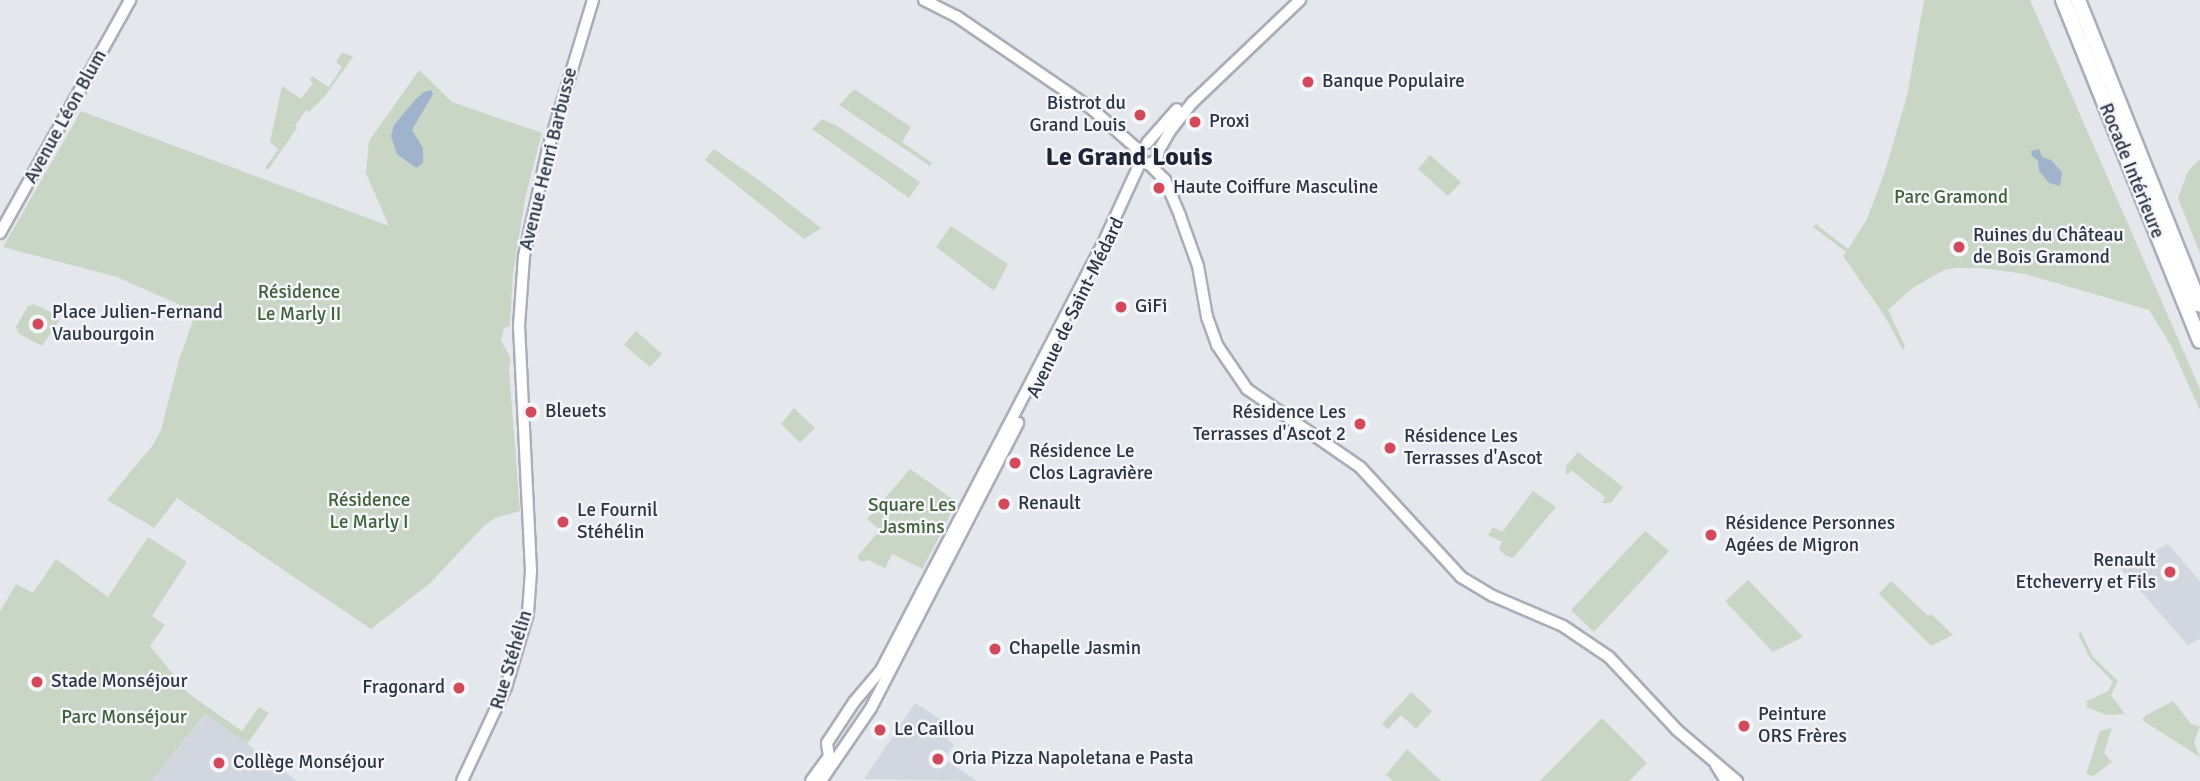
<!DOCTYPE html>
<html>
<head>
<meta charset="utf-8">
<style>
  body { margin:0 }
  #map { position:relative; width:2200px; height:781px; overflow:hidden; background:#e4e7ec; font-family:Signika,sans-serif }
  div>[style] { position:absolute }
  .built>* { inset:0; background:#d2d6de }
  .green>* { inset:0; background:#c9d6c5 }
  .water>* { inset:0; background:#9fb4cc }
  .roads { filter:drop-shadow(2px 0 #a9aeb7) drop-shadow(-2px 0 #a9aeb7) drop-shadow(0 2px #a9aeb7) drop-shadow(0 -2px #a9aeb7) }
  .secondary>* { height:10px; margin:-5px; padding:0 5px; transform-origin:5px; border-radius:5px; background:#fff }
  .highway>* { height:14px; margin:-7px; padding:0 7px; transform-origin:7px; border-radius:7px; background:#fff }
  .dots>* { width:19px; height:19px; translate:-50% -50%; box-sizing:border-box; border:4px solid #f4f6f9; border-radius:50% }
  span { translate:-50% -50%; white-space:nowrap; text-align:center; line-height:1.15; -webkit-text-stroke:5px #f4f6f9; paint-order:stroke }
  .poi-label { font-size:19px; color:#2b3445 }
  .left { translate:0 -50%; text-align:left }
  .right { translate:-100% -50%; text-align:right }
  .street-label { font-size:19px; color:#2b3445 }
  .park-label { font-size:19px; color:#3f6138 }
  .district-label { font-size:26px; color:#1d2536; font-weight:700 }
</style>
</head>
<body>
<div id="map">
  <div class="built">
    <div style="clip-path:polygon(2168px 544px,2200px 581px,2200px 639px,2188px 645px,2120px 568px)"></div>
    <div style="clip-path:polygon(915px 703px,955px 729px,948px 740px,954px 745px,944px 759px,977px 781px,864px 779px)"></div>
    <div style="clip-path:polygon(207px 714px,247px 744px,297px 781px,151px 781px)"></div>
  </div>
  <div class="green">
    <div style="clip-path:polygon(1924px 0,2030px 0,2200px 389px,2200px 410px,2170px 344px,2149px 310px,2025px 274px,1981px 268px,1955px 268px,1944px 270px,1911px 289px,1888px 310px,1905px 346px,1903px 350px,1884px 315px,1843px 256px,1846px 252px,1813px 227px,1816px 224px,1848px 249px,1867px 219px,1885px 171px,1907px 96px)"></div>
    <div style="clip-path:polygon(342px 52px,353px 57px,325px 96px,309px 112px,306px 110px,295px 126px,297px 128px,268px 170px,265px 168px,278px 149px,270px 142px,282px 86px,301px 99px,313px 83px,310px 80px,312px 76px,329px 87px,342px 67px,336px 62px)"></div>
    <div style="clip-path:polygon(419px 70px,452px 102px,542px 133px,526px 194px,513px 272px,510px 326px,504px 328px,501px 340px,511px 359px,509px 369px,520px 511px,495px 518px,485px 525px,429px 584px,371px 629px,177px 498px,154px 528px,107px 500px,153px 445px,161px 430px,179px 360px,196px 312px,117px 277px,3px 247px,81px 111px,389px 226px,366px 173px,369px 141px)"></div>
    <div style="clip-path:polygon(854px 89px,911px 127px,902px 142px,932px 163px,930px 166px,839px 105px)"></div>
    <div style="clip-path:polygon(822px 119px,839px 127px,920px 182px,909px 198px,812px 129px)"></div>
    <div style="clip-path:polygon(714px 149px,760px 181px,821px 228px,804px 239px,705px 160px)"></div>
    <div style="clip-path:polygon(1430px 155px,1461px 182px,1448px 196px,1418px 169px)"></div>
    <div style="clip-path:polygon(2200px 159px,2200px 253px,2178px 198px,2188px 171px)"></div>
    <div style="clip-path:polygon(951px 226px,1008px 264px,994px 291px,936px 247px)"></div>
    <div style="clip-path:polygon(33px 304px,59px 316px,59px 321px,42px 346px,19px 334px,16px 327px,28px 306px)"></div>
    <div style="clip-path:polygon(636px 331px,662px 354px,650px 367px,624px 345px)"></div>
    <div style="clip-path:polygon(794px 408px,815px 428px,800px 443px,781px 424px)"></div>
    <div style="clip-path:polygon(1578px 452px,1623px 487px,1611px 503px,1602px 503px,1605px 497px,1571px 470px,1568px 475px,1566px 474px,1566px 466px)"></div>
    <div style="clip-path:polygon(910px 469px,957px 502px,925px 564px,923px 569px,892px 554px,885px 568px,868px 560px,861px 562px,857px 557px,880px 530px,867px 519px)"></div>
    <div style="clip-path:polygon(1533px 491px,1556px 507px,1513px 558px,1506px 556px,1499px 549px,1502px 542px,1488px 535px,1493px 527px,1502px 532px)"></div>
    <div style="clip-path:polygon(1645px 531px,1669px 551px,1594px 632px,1571px 610px)"></div>
    <div style="clip-path:polygon(148px 537px,187px 562px,152px 616px,165px 625px,150px 646px,189px 694px,242px 731px,259px 707px,269px 713px,247px 744px,206px 714px,151px 781px,0 781px,0 612px,16px 584px,33px 593px,56px 559px,108px 597px)"></div>
    <div style="clip-path:polygon(1748px 580px,1803px 637px,1773px 652px,1725px 601px)"></div>
    <div style="clip-path:polygon(1891px 581px,1928px 616px,1931px 614px,1953px 635px,1931px 646px,1879px 594px)"></div>
    <div style="clip-path:polygon(2081px 632px,2093px 657px,2118px 681px,2111px 695px,2125px 714px,2107px 715px,2086px 707px,2088px 703px,2085px 702px,2108px 691px,2113px 682px,2090px 658px,2078px 634px)"></div>
    <div style="clip-path:polygon(1411px 692px,1432px 711px,1416px 729px,1401px 715px,1388px 729px,1382px 724px)"></div>
    <div style="clip-path:polygon(2173px 701px,2191px 724px,2200px 727px,2194px 742px,2200px 757px,2142px 720px,2145px 716px)"></div>
    <div style="clip-path:polygon(1602px 718px,1647px 763px,1629px 781px,1540px 781px)"></div>
    <div style="clip-path:polygon(2112px 728px,2104px 753px,2112px 762px,2093px 776px,2086px 774px,2100px 731px)"></div>
    <div style="clip-path:polygon(1407px 749px,1438px 778px,1442px 781px,1393px 781px,1386px 775px)"></div>
  </div>
  <div class="water">
    <div style="clip-path:polygon(431px 90px,433px 94px,412px 130px,423px 148px,423px 163px,416px 168px,397px 154px,391px 136px,394px 125px,415px 100px,424px 92px)"></div>
    <div style="clip-path:polygon(2039px 149px,2042px 157px,2051px 160px,2062px 172px,2060px 186px,2049px 183px,2039px 171px,2038px 161px,2032px 156px,2031px 151px)"></div>
  </div>
  <div class="roads">
    <div class="secondary">
      <div style="left:924px;top:0;width:36px;rotate:27deg"></div>
      <div style="left:956px;top:16px;width:165px;rotate:34.4deg"></div>
      <div style="left:1092px;top:109px;width:57px;rotate:41.5deg"></div>
      <div style="left:1135px;top:147px;width:18px;rotate:63deg"></div>
      <div style="left:1143px;top:163px;width:6px;rotate:9deg"></div>
      <div style="left:1149px;top:164px;width:9px;rotate:-27deg"></div>
      <div style="left:1147px;top:143px;width:45px;rotate:-48.6deg"></div>
      <div style="left:1157px;top:160px;width:10px;rotate:-79deg"></div>
      <div style="left:1159px;top:150px;width:22px;rotate:-60deg"></div>
      <div style="left:1170px;top:131px;width:37px;rotate:-52deg"></div>
      <div style="left:1193px;top:102px;width:148px;rotate:-43.6deg"></div>
      <div style="left:1149px;top:164px;width:23px;rotate:45deg"></div>
      <div style="left:1165px;top:180px;width:39px;rotate:67deg"></div>
      <div style="left:1180px;top:216px;width:53px;rotate:70.2deg"></div>
      <div style="left:1198px;top:266px;width:52px;rotate:80deg"></div>
      <div style="left:1207px;top:317px;width:30px;rotate:70deg"></div>
      <div style="left:1217px;top:345px;width:53px;rotate:55.7deg"></div>
      <div style="left:1247px;top:389px;width:137px;rotate:34.6deg"></div>
      <div style="left:1360px;top:467px;width:149px;rotate:47.4deg"></div>
      <div style="left:1461px;top:577px;width:37px;rotate:31deg"></div>
      <div style="left:1493px;top:596px;width:76px;rotate:23.2deg"></div>
      <div style="left:1563px;top:626px;width:55px;rotate:34deg"></div>
      <div style="left:1609px;top:657px;width:100px;rotate:47deg"></div>
      <div style="left:1677px;top:730px;width:79px;rotate:40.4deg"></div>
      <div style="left:0;top:233px;width:267px;rotate:-60.8deg"></div>
      <div style="left:1716px;top:765px;width:19px;rotate:58deg"></div>
      <div style="left:462px;top:781px;width:104px;rotate:-64.9deg"></div>
      <div style="left:506px;top:687px;width:77px;rotate:-73.4deg"></div>
      <div style="left:528px;top:613px;width:42px;rotate:-85.9deg"></div>
      <div style="left:531px;top:571px;width:245px;rotate:-92.8deg"></div>
      <div style="left:519px;top:326px;width:70px;rotate:-85.9deg"></div>
      <div style="left:524px;top:256px;width:110px;rotate:-77.4deg"></div>
      <div style="left:548px;top:149px;width:156px;rotate:-73.2deg"></div>
      <div style="left:811px;top:781px;width:31px;rotate:-54deg"></div>
      <div style="left:829px;top:756px;width:13px;rotate:-99deg"></div>
      <div style="left:827px;top:743px;width:49px;rotate:-56.6deg"></div>
      <div style="left:854px;top:702px;width:42px;rotate:-49.8deg"></div>
      <div style="left:881px;top:670px;width:488px;rotate:-62.5deg"></div>
      <div style="left:1106px;top:237px;width:84px;rotate:-65.3deg"></div>
      <div style="left:821px;top:781px;width:88px;rotate:-55.6deg"></div>
      <div style="left:871px;top:708px;width:321px;rotate:-62.7deg"></div>
    </div>
    <div class="highway">
      <div style="left:2063px;top:0;width:367px;rotate:68.1deg"></div>
      <div style="left:2078px;top:0;width:328px;rotate:68.2deg"></div>
    </div>
  </div>
  <div class="dots">
    <div style="left:1308px;top:82px;background:#d1495b"></div>
    <div style="left:1140px;top:115px;background:#d1495b"></div>
    <div style="left:1195px;top:122px;background:#d1495b"></div>
    <div style="left:1159px;top:188px;background:#d1495b"></div>
    <div style="left:1959px;top:247px;background:#d1495b"></div>
    <div style="left:1121px;top:307px;background:#d1495b"></div>
    <div style="left:38px;top:324px;background:#d1495b"></div>
    <div style="left:531px;top:412px;background:#d1495b"></div>
    <div style="left:1360px;top:424px;background:#d1495b"></div>
    <div style="left:1390px;top:448px;background:#d1495b"></div>
    <div style="left:1015px;top:463px;background:#d1495b"></div>
    <div style="left:1004px;top:504px;background:#d1495b"></div>
    <div style="left:563px;top:522px;background:#d1495b"></div>
    <div style="left:1711px;top:535px;background:#d1495b"></div>
    <div style="left:2170px;top:572px;background:#d1495b"></div>
    <div style="left:995px;top:649px;background:#d1495b"></div>
    <div style="left:37px;top:682px;background:#d1495b"></div>
    <div style="left:459px;top:688px;background:#d1495b"></div>
    <div style="left:1744px;top:726px;background:#d1495b"></div>
    <div style="left:880px;top:730px;background:#d1495b"></div>
    <div style="left:938px;top:759px;background:#d1495b"></div>
    <div style="left:219px;top:763px;background:#d1495b"></div>
  </div>
  <div class="poi-label">
    <span class="left" style="left:1322px;top:82px">Banque Populaire</span>
    <span class="right" style="left:1126px;top:115px">Bistrot du<br>Grand Louis</span>
    <span class="left" style="left:1209px;top:122px">Proxi</span>
    <span class="left" style="left:1173px;top:188px">Haute Coiffure Masculine</span>
    <span class="left" style="left:1973px;top:247px">Ruines du Château<br>de Bois Gramond</span>
    <span class="left" style="left:1135px;top:307px">GiFi</span>
    <span class="left" style="left:52px;top:324px">Place Julien-Fernand<br>Vaubourgoin</span>
    <span class="left" style="left:545px;top:412px">Bleuets</span>
    <span class="right" style="left:1346px;top:424px">Résidence Les<br>Terrasses d'Ascot 2</span>
    <span class="left" style="left:1404px;top:448px">Résidence Les<br>Terrasses d'Ascot</span>
    <span class="left" style="left:1029px;top:463px">Résidence Le<br>Clos Lagravière</span>
    <span class="left" style="left:1018px;top:504px">Renault</span>
    <span class="left" style="left:577px;top:522px">Le Fournil<br>Stéhélin</span>
    <span class="left" style="left:1725px;top:535px">Résidence Personnes<br>Agées de Migron</span>
    <span class="right" style="left:2156px;top:572px">Renault<br>Etcheverry et Fils</span>
    <span class="left" style="left:1009px;top:649px">Chapelle Jasmin</span>
    <span class="left" style="left:51px;top:682px">Stade Monséjour</span>
    <span class="right" style="left:445px;top:688px">Fragonard</span>
    <span class="left" style="left:1758px;top:726px">Peinture<br>ORS Frères</span>
    <span class="left" style="left:894px;top:730px">Le Caillou</span>
    <span class="left" style="left:952px;top:759px">Oria Pizza Napoletana e Pasta</span>
    <span class="left" style="left:233px;top:763px">Collège Monséjour</span>
  </div>
  <div class="street-label">
    <span style="left:66px;top:117px;rotate:-61deg">Avenue Léon Blum</span>
    <span style="left:549px;top:159px;rotate:-76deg">Avenue Henri Barbusse</span>
    <span style="left:2131px;top:171px;rotate:68deg">Rocade Intérieure</span>
    <span style="left:1076px;top:308px;rotate:-64deg">Avenue de Saint-Médard</span>
    <span style="left:512px;top:660px;rotate:-73deg">Rue Stéhélin</span>
  </div>
  <div class="park-label">
    <span style="left:1951px;top:198px">Parc Gramond</span>
    <span style="left:299px;top:304px">Résidence<br>Le Marly II</span>
    <span style="left:369px;top:512px">Résidence<br>Le Marly I</span>
    <span style="left:912px;top:517px">Square Les<br>Jasmins</span>
    <span style="left:124px;top:718px">Parc Monséjour</span>
  </div>
  <div class="district-label">
    <span style="left:1129px;top:158px">Le Grand Louis</span>
  </div>
</div>
</body>
</html>
